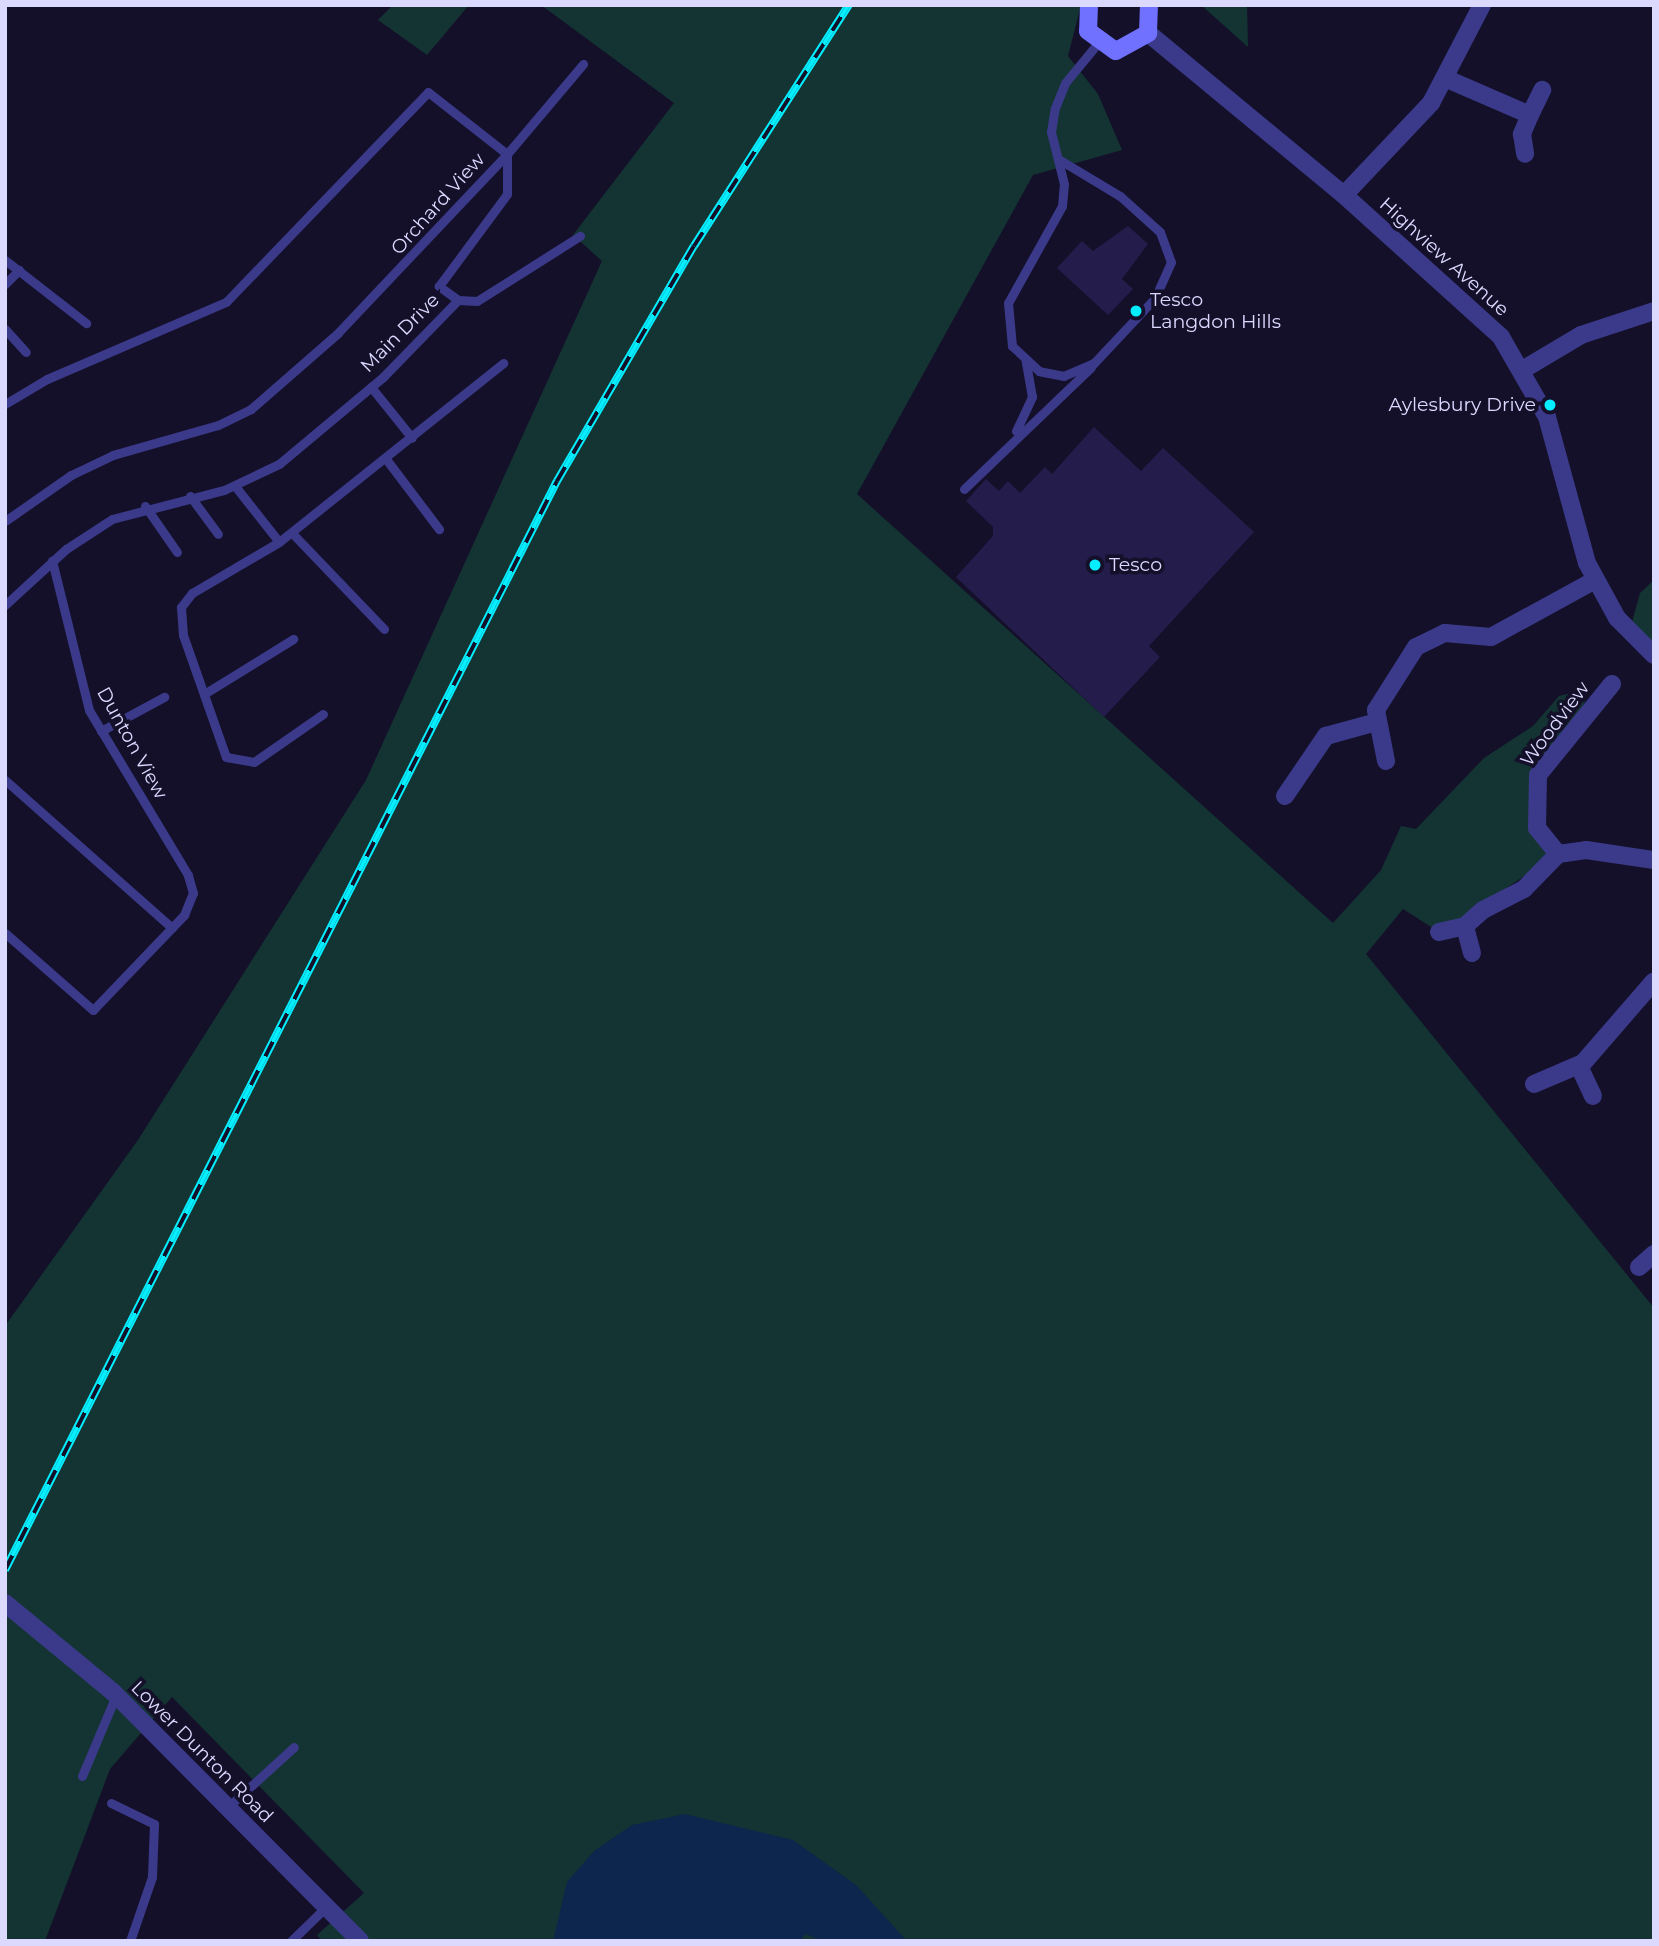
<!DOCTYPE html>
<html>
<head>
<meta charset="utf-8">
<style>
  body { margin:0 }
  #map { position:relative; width:1659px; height:1946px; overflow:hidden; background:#14102a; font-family:Montserrat,sans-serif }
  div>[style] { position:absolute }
  .green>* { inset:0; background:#133432 }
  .water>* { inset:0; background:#0c264d }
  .building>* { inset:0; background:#241c4b }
  .service>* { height:9px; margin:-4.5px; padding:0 4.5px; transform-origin:4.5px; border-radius:4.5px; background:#3b3a8a }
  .minor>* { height:18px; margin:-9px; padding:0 9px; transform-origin:9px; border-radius:9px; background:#3b3a8a }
  .secondary>* { height:18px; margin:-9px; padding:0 9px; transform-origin:9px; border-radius:9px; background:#7071ff }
  .rail>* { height:8px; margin-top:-4px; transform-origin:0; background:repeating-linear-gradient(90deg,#14102a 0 16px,#05eeff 0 32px); box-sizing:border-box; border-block:2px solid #05eeff }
  .dots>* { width:19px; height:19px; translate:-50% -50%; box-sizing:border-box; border:4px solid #14102a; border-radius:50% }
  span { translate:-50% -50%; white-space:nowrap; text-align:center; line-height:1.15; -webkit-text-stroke:7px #14102a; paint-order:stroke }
  .street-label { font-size:19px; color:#dcd9ff }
  .poi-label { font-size:19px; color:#dcd9ff }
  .left { translate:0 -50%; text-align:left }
  .right { translate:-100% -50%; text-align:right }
  .frame { position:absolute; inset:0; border:7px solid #dcd9ff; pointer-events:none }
</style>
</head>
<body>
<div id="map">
  <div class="green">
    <div style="clip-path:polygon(393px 5px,469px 5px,427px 55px,378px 20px)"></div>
    <div style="clip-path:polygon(541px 5px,1081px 5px,1068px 56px,1098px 94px,1122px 150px,1033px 175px,857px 494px,1333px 923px,1381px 870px,1401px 826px,1416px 829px,1484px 758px,1533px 726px,1559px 696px,1589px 689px,1576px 727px,1538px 775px,1536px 809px,1558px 854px,1439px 932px,1403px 909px,1366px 954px,1654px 1308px,1654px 1941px,322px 1941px,317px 1935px,364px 1893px,172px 1697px,110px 1769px,45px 1941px,5px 1941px,5px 1326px,138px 1140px,366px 780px,602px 261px,573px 235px,674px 103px)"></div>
    <div style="clip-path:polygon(1201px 5px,1247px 5px,1248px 47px)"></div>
    <div style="clip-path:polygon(1654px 580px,1654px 655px,1629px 633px,1640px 593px)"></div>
  </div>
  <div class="water">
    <div style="clip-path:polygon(685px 1814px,793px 1840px,856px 1885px,907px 1941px,821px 1941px,806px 1934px,799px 1941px,553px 1941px,567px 1882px,594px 1851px,632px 1825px)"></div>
  </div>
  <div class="building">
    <div style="clip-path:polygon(1128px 226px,1148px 244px,1122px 279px,1133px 289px,1108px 315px,1057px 268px,1082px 241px,1093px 251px)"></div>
    <div style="clip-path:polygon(1094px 427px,1141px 471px,1163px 448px,1254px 532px,1149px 646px,1160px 657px,1104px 717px,956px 577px,993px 536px,993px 527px,966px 501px,986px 479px,999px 491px,1008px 481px,1020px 493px,1045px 467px,1052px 474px)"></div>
  </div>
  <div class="service">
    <div style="left:1060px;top:160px;width:70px;rotate:31deg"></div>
    <div style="left:1120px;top:196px;width:54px;rotate:42deg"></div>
    <div style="left:1160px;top:232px;width:32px;rotate:70deg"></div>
    <div style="left:1171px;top:262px;width:39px;rotate:114deg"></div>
    <div style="left:1155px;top:298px;width:89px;rotate:133.2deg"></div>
    <div style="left:1094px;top:363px;width:33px;rotate:157deg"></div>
    <div style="left:1064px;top:376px;width:25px;rotate:-169deg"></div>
    <div style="left:1039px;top:371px;width:37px;rotate:-137deg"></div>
    <div style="left:1012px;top:346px;width:43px;rotate:-95.3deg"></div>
    <div style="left:1008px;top:303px;width:111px;rotate:-60.9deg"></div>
    <div style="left:1062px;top:206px;width:22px;rotate:-85deg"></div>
    <div style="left:1064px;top:184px;width:54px;rotate:-104deg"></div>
    <div style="left:1051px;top:132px;width:24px;rotate:-81deg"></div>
    <div style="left:1055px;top:108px;width:27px;rotate:-68deg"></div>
    <div style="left:1065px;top:83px;width:52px;rotate:-50.5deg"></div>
    <div style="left:5px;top:260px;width:103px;rotate:37.9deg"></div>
    <div style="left:5px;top:284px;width:20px;rotate:-45deg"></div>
    <div style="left:458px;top:300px;width:24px;rotate:-144deg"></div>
    <div style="left:439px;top:286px;width:114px;rotate:-53.5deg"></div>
    <div style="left:507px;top:194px;width:40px;rotate:-90deg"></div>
    <div style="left:507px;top:154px;width:118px;rotate:-49.8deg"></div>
    <div style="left:458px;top:300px;width:19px;rotate:3deg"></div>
    <div style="left:477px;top:301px;width:122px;rotate:-32.3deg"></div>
    <div style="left:5px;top:329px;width:31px;rotate:48deg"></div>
    <div style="left:371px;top:387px;width:65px;rotate:51.2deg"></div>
    <div style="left:5px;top:404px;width:49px;rotate:-30.8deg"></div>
    <div style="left:47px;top:379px;width:195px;rotate:-23.3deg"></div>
    <div style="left:226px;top:302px;width:291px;rotate:-46.1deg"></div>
    <div style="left:428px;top:92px;width:100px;rotate:38.1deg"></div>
    <div style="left:507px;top:154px;width:246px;rotate:133.4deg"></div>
    <div style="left:338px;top:333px;width:116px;rotate:138.9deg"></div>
    <div style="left:251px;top:409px;width:37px;rotate:154deg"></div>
    <div style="left:218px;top:425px;width:109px;rotate:164.1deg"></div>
    <div style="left:113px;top:455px;width:47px;rotate:154.5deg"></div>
    <div style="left:71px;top:475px;width:80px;rotate:145.1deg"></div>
    <div style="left:1016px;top:431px;width:38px;rotate:-65deg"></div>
    <div style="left:1032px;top:397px;width:36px;rotate:-100deg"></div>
    <div style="left:386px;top:459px;width:88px;rotate:52.9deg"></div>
    <div style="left:235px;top:486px;width:71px;rotate:51.8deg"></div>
    <div style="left:279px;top:542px;width:101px;rotate:149.6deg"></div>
    <div style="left:192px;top:593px;width:18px;rotate:128deg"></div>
    <div style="left:181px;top:607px;width:28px;rotate:86deg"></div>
    <div style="left:183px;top:635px;width:129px;rotate:70.6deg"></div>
    <div style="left:226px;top:757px;width:28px;rotate:10deg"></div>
    <div style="left:254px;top:762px;width:84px;rotate:-34.8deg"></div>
    <div style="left:964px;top:489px;width:176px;rotate:-43.8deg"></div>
    <div style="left:190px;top:496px;width:47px;rotate:53.6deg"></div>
    <div style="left:145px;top:506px;width:56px;rotate:55.2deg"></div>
    <div style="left:292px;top:533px;width:133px;rotate:46.2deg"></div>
    <div style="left:279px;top:542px;width:287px;rotate:-38.6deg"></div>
    <div style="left:5px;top:605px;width:83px;rotate:-42.6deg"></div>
    <div style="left:66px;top:549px;width:55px;rotate:-33.1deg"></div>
    <div style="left:112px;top:519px;width:116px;rotate:-14.5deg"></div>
    <div style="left:224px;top:490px;width:61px;rotate:-25.3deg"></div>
    <div style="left:279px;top:464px;width:136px;rotate:-39.9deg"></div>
    <div style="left:383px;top:377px;width:107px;rotate:-45.8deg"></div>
    <div style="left:204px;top:694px;width:105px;rotate:-31.7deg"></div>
    <div style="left:101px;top:731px;width:72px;rotate:-28.4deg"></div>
    <div style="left:5px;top:780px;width:223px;rotate:41.5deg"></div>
    <div style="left:5px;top:933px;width:117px;rotate:41.2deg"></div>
    <div style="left:93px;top:1010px;width:132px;rotate:-46.2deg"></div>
    <div style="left:184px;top:915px;width:24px;rotate:-68deg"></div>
    <div style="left:193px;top:893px;width:19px;rotate:-106deg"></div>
    <div style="left:188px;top:875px;width:192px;rotate:-121deg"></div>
    <div style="left:89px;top:710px;width:154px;rotate:-103.9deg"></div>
    <div style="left:82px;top:1776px;width:88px;rotate:-67.2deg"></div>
    <div style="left:111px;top:1803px;width:48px;rotate:26deg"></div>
    <div style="left:154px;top:1824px;width:53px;rotate:92.2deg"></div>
    <div style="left:152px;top:1877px;width:68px;rotate:109deg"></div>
    <div style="left:228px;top:1807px;width:89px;rotate:-42.3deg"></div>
    <div style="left:291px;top:1941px;width:49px;rotate:-44.2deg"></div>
  </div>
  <div class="minor">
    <div style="left:1148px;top:33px;width:254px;rotate:39.6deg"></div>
    <div style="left:1344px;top:195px;width:212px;rotate:42.1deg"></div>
    <div style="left:1501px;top:337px;width:92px;rotate:60.1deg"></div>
    <div style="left:1547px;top:417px;width:151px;rotate:74.7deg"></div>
    <div style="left:1587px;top:563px;width:63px;rotate:61.4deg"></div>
    <div style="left:1617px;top:618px;width:52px;rotate:45deg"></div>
    <div style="left:1447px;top:79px;width:90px;rotate:23.4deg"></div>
    <div style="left:1530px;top:115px;width:21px;rotate:113deg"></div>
    <div style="left:1522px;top:134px;width:20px;rotate:81deg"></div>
    <div style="left:1530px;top:115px;width:28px;rotate:-64deg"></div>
    <div style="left:1344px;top:195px;width:127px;rotate:-46.6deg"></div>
    <div style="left:1431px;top:103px;width:110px;rotate:-62.5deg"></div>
    <div style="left:1524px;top:369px;width:66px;rotate:-30.8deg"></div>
    <div style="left:1581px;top:335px;width:77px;rotate:-18.2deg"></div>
    <div style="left:1612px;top:684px;width:117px;rotate:129.1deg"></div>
    <div style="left:1538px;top:775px;width:53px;rotate:91.1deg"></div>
    <div style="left:1537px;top:828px;width:33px;rotate:51deg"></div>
    <div style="left:1558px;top:854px;width:28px;rotate:-8deg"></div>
    <div style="left:1586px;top:850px;width:69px;rotate:8.4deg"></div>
    <div style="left:1386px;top:761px;width:52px;rotate:-101.1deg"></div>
    <div style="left:1376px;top:710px;width:75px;rotate:-57.6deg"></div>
    <div style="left:1416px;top:647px;width:32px;rotate:-26deg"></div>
    <div style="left:1445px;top:633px;width:46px;rotate:5deg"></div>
    <div style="left:1491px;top:637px;width:119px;rotate:-28.7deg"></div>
    <div style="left:1285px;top:796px;width:73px;rotate:-55.7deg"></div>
    <div style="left:1326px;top:736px;width:53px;rotate:-15.4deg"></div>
    <div style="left:1439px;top:932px;width:27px;rotate:-13deg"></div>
    <div style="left:1472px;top:953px;width:28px;rotate:-105deg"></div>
    <div style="left:1465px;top:926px;width:24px;rotate:-42deg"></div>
    <div style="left:1483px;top:910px;width:46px;rotate:-27.1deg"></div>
    <div style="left:1524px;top:889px;width:49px;rotate:-45.8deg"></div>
    <div style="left:1579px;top:1066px;width:33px;rotate:65deg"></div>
    <div style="left:1534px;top:1084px;width:53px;rotate:-23.2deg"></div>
    <div style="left:1583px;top:1063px;width:108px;rotate:-49.1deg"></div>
    <div style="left:1639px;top:1267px;width:20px;rotate:-41deg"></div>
    <div style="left:5px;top:1603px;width:141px;rotate:39.5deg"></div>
    <div style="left:114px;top:1693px;width:349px;rotate:45.2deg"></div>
  </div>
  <div class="secondary">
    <div style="left:1089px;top:5px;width:26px;rotate:92deg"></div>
    <div style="left:1088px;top:31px;width:34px;rotate:36deg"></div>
    <div style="left:1116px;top:51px;width:37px;rotate:-29deg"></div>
    <div style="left:1148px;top:33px;width:28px;rotate:-88deg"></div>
  </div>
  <div class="rail">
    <div style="left:5px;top:1570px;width:1221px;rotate:-63.12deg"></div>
    <div style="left:557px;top:481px;width:272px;rotate:-59.8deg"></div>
    <div style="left:694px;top:246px;width:287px;rotate:-57.3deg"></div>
  </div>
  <div class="dots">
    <div style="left:1136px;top:311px;background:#05eeff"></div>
    <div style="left:1550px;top:405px;background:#05eeff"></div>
    <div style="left:1095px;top:565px;background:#05eeff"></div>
  </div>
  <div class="street-label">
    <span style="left:438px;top:204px;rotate:-48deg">Orchard View</span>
    <span style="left:1444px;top:257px;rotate:42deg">Highview Avenue</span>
    <span style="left:400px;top:333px;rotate:-45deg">Main Drive</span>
    <span style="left:1555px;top:724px;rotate:-53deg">Woodview</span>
    <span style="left:132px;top:743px;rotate:61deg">Dunton View</span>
    <span style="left:202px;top:1752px;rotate:45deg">Lower Dunton Road</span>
  </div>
  <div class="poi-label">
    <span class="left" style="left:1150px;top:311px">Tesco<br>Langdon Hills</span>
    <span class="right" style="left:1536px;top:405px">Aylesbury Drive</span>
    <span class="left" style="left:1109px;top:565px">Tesco</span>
  </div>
  <div class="frame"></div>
</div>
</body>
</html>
